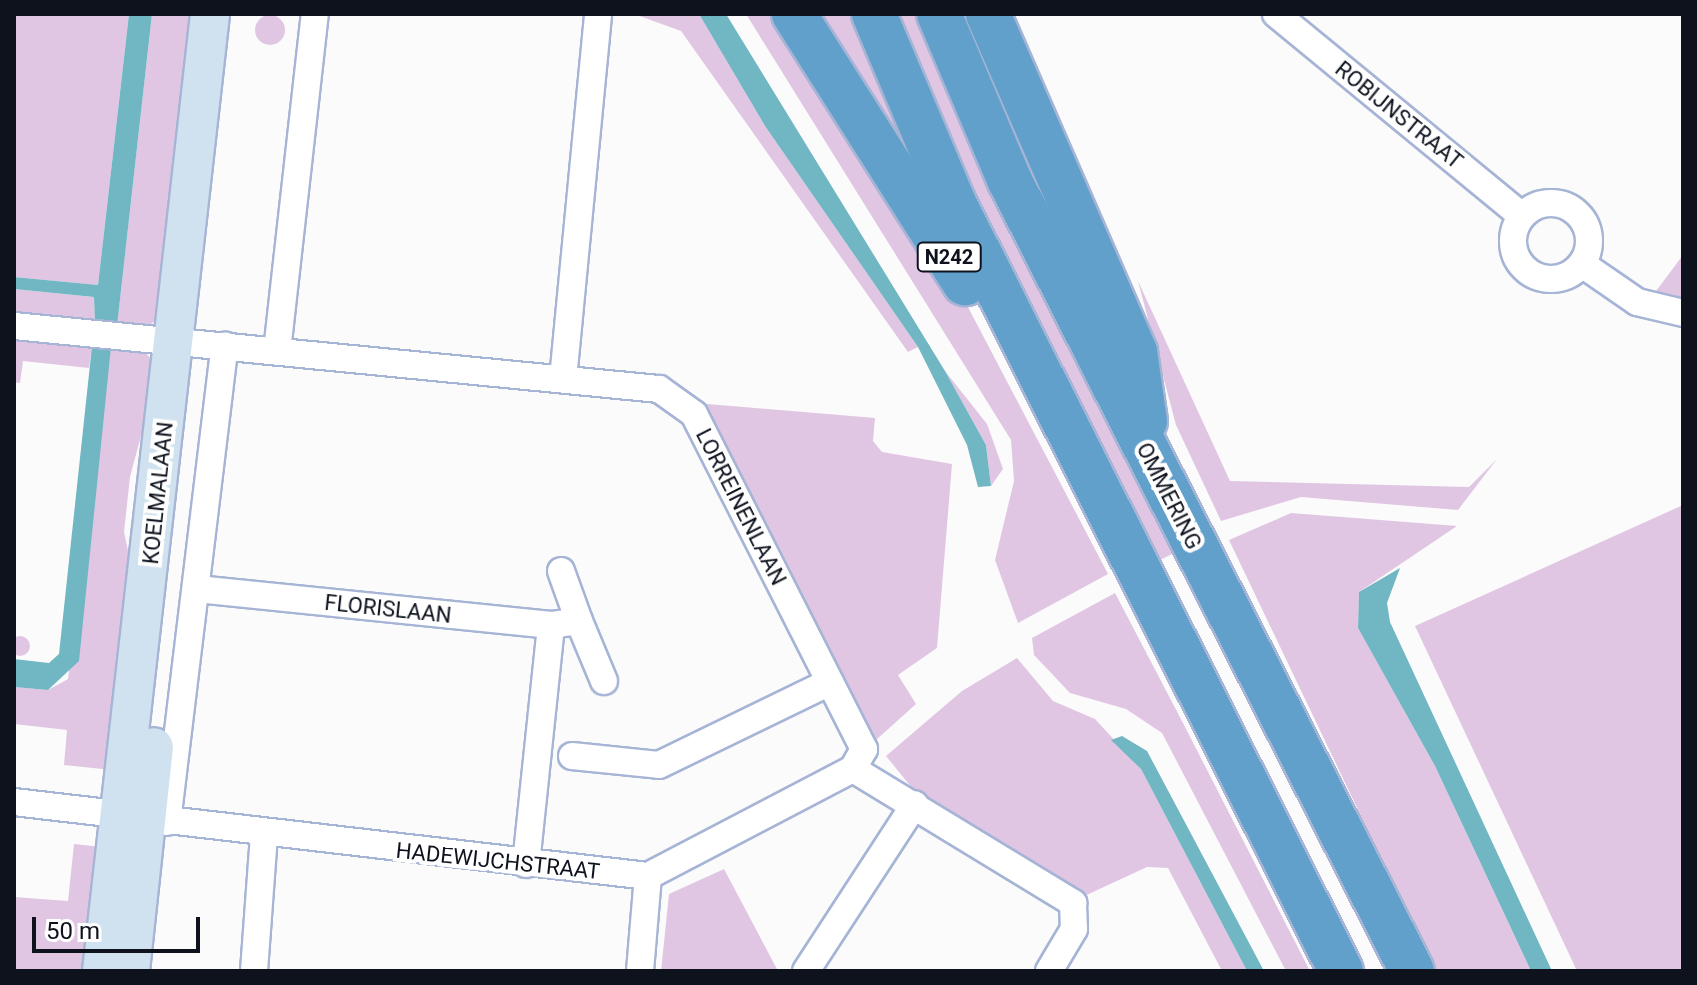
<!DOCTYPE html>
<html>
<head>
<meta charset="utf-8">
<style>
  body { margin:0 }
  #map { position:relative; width:1697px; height:985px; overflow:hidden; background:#fbfbfb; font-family:Roboto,sans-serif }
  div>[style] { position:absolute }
  .green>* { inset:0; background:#e1c6e4 }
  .round { border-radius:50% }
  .water>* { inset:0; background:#70b6c3 }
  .roads { filter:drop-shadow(2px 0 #a6b4d5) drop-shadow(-2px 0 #a6b4d5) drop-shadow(0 2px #a6b4d5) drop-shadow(0 -2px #a6b4d5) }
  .street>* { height:26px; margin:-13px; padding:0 13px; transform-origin:13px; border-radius:13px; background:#fff }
  .street>.ring { margin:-13px; padding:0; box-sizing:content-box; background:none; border:26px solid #fff; border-radius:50% }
  .secondary>* { height:38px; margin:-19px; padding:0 19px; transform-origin:19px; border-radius:19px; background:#d0e2ef }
  .highway>* { height:44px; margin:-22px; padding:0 22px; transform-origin:22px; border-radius:22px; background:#61a0cb }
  span { translate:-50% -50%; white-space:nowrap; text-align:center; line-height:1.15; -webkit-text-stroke:8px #fff; paint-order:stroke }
  .shield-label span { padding:2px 6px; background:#fff; border:2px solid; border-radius:6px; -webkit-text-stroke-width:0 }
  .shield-label { font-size:20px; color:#0d121d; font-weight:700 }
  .street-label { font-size:22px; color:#0d121d }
  .frame { position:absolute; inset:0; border:16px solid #0d121d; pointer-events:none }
  .scale { position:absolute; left:32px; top:917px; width:168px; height:36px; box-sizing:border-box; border:4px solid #0d121d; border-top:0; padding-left:10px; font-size:24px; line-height:28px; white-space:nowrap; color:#0d121d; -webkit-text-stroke:6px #fff; paint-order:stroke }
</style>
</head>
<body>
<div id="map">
  <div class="green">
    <div style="clip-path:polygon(14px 14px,129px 14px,98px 285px,14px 277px)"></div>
    <div style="clip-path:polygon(152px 14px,198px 14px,163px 315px,143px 330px,117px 325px)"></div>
    <div style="clip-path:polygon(634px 14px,699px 14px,765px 126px,918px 347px,908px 352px,681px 31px)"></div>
    <div style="clip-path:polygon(746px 14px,781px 14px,947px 267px,1108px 574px,1018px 623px,995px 560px,1014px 481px,1011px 440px)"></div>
    <div style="clip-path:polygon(803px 14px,860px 14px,930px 183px)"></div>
    <div style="clip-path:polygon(887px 14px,920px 14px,1176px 552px,1150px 565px)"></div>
    <div class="round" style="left:255px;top:15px;width:30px;height:30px"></div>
    <div style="clip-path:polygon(1683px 255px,1683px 306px,1650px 299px)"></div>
    <div style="clip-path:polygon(1138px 281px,1230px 481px,1469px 487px,1497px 459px,1458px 510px,1301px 497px,1221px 521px,1176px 425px)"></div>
    <div style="clip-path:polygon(14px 289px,94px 297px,95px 324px,14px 315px)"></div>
    <div style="clip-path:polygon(14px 337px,92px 346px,89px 368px,23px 361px,20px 383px,14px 382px)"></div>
    <div style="clip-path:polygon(111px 347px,145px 352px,159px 368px,130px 477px,124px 532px,135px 583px,112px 770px,64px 765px,67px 730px,14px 724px,14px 687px,48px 690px,68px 679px)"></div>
    <div style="clip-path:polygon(945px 371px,987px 424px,1003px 469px,991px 486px,986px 445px)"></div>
    <div style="clip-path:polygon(695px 403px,875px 418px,873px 441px,882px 452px,952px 464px,937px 648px,898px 675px,916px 704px,876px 740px,722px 437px)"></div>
    <div style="clip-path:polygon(1683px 505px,1683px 971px,1577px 971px,1415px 626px)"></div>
    <div style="clip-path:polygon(1291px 513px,1457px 526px,1359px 592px,1358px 628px,1435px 766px,1531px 971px,1435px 971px,1229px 540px)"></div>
    <div style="clip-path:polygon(1115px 593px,1183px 723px,1310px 971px,1286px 971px,1162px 733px,1126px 709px,1070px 693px,1034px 655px,1032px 638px)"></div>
    <div class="round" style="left:10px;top:636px;width:20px;height:20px"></div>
    <div style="clip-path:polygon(1017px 658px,1053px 701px,1095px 719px,1141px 769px,1247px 971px,1222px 971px,1168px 868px,1147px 867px,1078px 899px,912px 788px,886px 756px,962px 691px)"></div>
    <div style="clip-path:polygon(74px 844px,102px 847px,91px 971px,14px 971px,14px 897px,68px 901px)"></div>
    <div style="clip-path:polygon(724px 869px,778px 971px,661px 971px,669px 894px)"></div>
  </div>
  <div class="water">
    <div style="clip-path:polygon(129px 14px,152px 14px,117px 326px,95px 324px,94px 297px,14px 289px,14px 277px,98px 285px)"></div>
    <div style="clip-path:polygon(699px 14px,726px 14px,945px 371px,986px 445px,991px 486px,978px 487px,967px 445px,918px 347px,765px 126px)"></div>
    <div style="clip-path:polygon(92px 346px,111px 347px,79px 661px,48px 690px,14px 687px,14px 659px,49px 663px,59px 654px)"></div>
    <div style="clip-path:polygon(1400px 568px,1387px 603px,1390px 622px,1552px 971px,1531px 971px,1435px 766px,1358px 628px,1359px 592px)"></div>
    <div style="clip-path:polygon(1122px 736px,1147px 751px,1264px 971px,1247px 971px,1141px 769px,1111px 740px)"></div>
  </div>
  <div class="roads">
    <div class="street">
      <div style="left:1276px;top:14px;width:318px;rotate:39.4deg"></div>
      <div class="ring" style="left:1513px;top:203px;width:50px;height:50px"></div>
      <div style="left:1582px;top:264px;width:67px;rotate:34.6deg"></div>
      <div style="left:1637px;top:302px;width:47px;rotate:13.4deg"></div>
      <div style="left:14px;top:326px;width:648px;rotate:5.58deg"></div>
      <div style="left:659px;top:389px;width:43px;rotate:35.5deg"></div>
      <div style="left:694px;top:414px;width:376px;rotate:63.1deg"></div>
      <div style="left:864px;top:749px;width:23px;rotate:119deg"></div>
      <div style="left:277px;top:351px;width:339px;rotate:-83.6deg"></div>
      <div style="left:563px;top:379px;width:367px;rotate:-84.5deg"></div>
      <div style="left:197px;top:589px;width:356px;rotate:5.8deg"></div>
      <div style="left:551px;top:625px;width:28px;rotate:-8deg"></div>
      <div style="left:579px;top:621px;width:53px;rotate:-109.8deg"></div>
      <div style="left:579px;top:621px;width:65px;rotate:67.4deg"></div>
      <div style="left:572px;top:756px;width:87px;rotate:5.9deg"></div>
      <div style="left:659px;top:765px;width:190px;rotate:-25.9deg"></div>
      <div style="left:853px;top:769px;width:258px;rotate:31.3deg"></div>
      <div style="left:1073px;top:903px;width:26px;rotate:88deg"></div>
      <div style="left:1074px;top:929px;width:49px;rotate:120.8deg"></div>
      <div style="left:14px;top:802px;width:638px;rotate:6.66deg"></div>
      <div style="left:648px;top:876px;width:231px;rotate:-27.6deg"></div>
      <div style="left:167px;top:822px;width:480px;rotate:-83.1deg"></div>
      <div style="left:526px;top:864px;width:240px;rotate:-84deg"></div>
      <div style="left:254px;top:971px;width:136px;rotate:-85.8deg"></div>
      <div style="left:640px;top:971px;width:95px;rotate:-85.2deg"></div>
      <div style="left:806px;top:971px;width:199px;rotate:-56.9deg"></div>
    </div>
    <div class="secondary">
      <div style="left:102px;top:971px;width:963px;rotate:-83.56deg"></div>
      <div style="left:130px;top:971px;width:225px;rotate:-83.9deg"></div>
    </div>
    <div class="highway">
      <div style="left:794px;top:14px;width:319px;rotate:57.6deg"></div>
      <div style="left:874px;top:14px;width:205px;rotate:67.1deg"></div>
      <div style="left:954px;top:203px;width:860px;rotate:63.26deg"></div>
      <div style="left:939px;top:14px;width:181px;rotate:67deg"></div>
      <div style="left:1010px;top:181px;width:886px;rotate:63.03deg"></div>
      <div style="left:988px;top:14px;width:369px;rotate:66.5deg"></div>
      <div style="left:1135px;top:352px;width:70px;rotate:81.8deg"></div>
    </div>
  </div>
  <div class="shield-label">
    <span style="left:949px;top:257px">N242</span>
  </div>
  <div class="street-label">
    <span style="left:1399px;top:115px;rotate:39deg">ROBIJNSTRAAT</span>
    <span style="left:158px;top:493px;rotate:-84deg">KOELMALAAN</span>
    <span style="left:1169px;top:496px;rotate:63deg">OMMERING</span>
    <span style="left:741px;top:507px;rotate:63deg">LORREINENLAAN</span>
    <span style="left:388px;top:609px;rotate:6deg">FLORISLAAN</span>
    <span style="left:498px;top:861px;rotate:6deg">HADEWIJCHSTRAAT</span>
  </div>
  <div class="frame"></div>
  <div class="scale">50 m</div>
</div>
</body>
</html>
